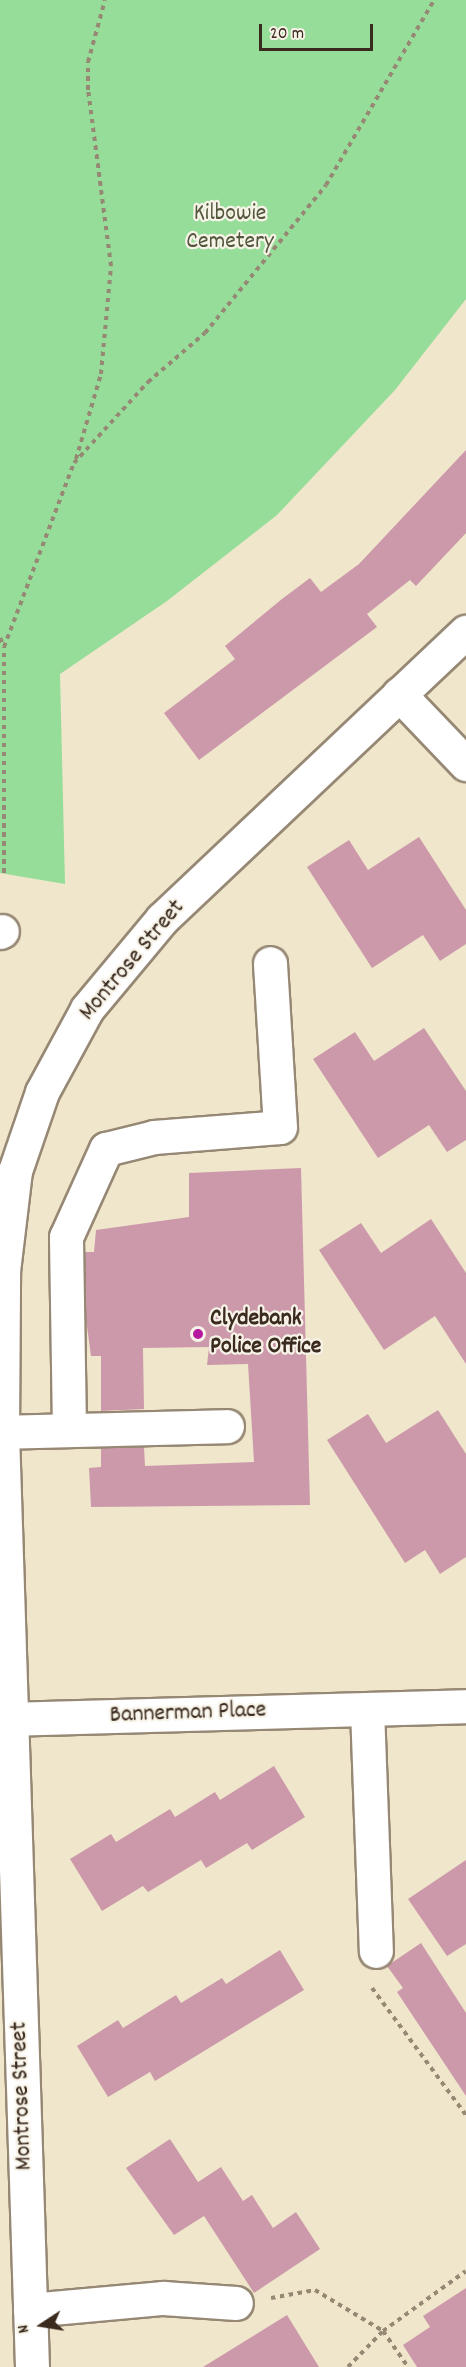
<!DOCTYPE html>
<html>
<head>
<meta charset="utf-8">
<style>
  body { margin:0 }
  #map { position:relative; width:466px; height:2367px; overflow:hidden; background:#f0e6cb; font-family:Dekko,sans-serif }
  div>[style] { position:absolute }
  .green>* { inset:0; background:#95dd98 }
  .building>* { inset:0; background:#c9a }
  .path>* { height:4px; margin-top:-2px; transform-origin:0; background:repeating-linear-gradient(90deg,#968874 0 4.5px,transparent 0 9px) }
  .roads { filter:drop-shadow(2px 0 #968874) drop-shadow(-2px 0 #968874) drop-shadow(0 2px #968874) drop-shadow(0 -2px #968874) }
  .minor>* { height:33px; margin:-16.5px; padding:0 16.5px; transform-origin:16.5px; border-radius:16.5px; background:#fff }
  .dots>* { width:16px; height:16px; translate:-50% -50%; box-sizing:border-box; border:3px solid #f7f3e8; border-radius:50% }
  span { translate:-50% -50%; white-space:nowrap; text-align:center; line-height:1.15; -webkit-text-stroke:4.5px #f7f3e8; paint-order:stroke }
  .park-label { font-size:24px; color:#52573c }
  .street-label { font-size:24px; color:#3b2a1e }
  .poi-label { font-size:24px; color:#3b2a1e; font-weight:700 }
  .left { translate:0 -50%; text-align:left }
  .north { position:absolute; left:12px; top:2295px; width:60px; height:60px; -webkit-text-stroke:4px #f7f3e8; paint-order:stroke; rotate:258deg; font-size:16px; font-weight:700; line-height:24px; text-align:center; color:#3b2a1e }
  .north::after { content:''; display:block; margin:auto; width:21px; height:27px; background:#3b2a1e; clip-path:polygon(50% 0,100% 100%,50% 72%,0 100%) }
  .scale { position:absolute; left:259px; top:24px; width:114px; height:27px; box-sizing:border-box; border:3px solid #3b2a1e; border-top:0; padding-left:8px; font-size:18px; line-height:21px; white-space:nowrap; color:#3b2a1e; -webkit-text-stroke:4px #f7f3e8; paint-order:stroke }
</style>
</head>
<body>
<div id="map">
  <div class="green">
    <div style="clip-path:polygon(0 0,466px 0,466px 299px,395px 390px,277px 515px,167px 601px,60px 674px,65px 884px,0 873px)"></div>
  </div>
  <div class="building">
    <div style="clip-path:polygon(466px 450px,466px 533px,416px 586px,410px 580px,367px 614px,377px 627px,199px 760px,164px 713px,235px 659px,225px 646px,282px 599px,310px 578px,321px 592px,359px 564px)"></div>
    <div style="clip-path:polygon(419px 837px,466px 910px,466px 944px,440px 961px,423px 935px,372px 968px,307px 867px,349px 840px,368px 870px)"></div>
    <div style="clip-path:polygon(424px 1028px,466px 1091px,466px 1140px,447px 1152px,429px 1125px,378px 1158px,313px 1059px,355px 1032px,374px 1061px)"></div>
    <div style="clip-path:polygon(301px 1168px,310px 1505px,91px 1507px,89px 1468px,101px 1467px,101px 1448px,144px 1447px,145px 1466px,254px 1462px,248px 1364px,207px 1365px,209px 1347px,143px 1348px,144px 1409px,101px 1411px,101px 1356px,91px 1356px,86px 1319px,85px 1252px,94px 1252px,96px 1230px,189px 1217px,189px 1173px)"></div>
    <div style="clip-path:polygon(431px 1219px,466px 1273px,466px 1364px,435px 1316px,384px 1350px,319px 1250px,361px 1223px,381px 1253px)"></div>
    <div style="clip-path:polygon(438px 1410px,466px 1454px,466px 1557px,440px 1574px,425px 1550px,405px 1563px,327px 1440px,368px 1414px,386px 1443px)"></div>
    <div style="clip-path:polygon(274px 1766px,305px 1817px,252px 1850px,247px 1843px,206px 1868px,201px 1860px,148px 1892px,143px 1886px,102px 1911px,70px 1859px,111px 1834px,116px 1842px,170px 1809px,175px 1817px,215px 1792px,220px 1800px)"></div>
    <div style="clip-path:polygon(466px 1860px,466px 1944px,447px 1956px,408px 1899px)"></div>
    <div style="clip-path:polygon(421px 1943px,466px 2013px,466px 2096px,397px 1992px,403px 1988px,387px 1966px)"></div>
    <div style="clip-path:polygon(280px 1950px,304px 1990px,155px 2081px,150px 2072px,108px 2097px,77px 2046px,118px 2020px,123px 2028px,176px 1995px,181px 2003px,222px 1978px,226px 1984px)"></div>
    <div style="clip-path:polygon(170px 2139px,198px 2182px,221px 2167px,243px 2201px,252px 2195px,273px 2228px,296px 2212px,320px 2249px,254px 2293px,204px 2216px,174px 2235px,126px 2168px)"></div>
    <div style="clip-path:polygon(466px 2288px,466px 2367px,417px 2367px,403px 2345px,430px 2327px,423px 2316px)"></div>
    <div style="clip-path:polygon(287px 2315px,319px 2367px,203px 2367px)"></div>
  </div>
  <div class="path">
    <div style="left:76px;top:459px;width:89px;rotate:-73.6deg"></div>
    <div style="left:101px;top:374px;width:108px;rotate:-84.7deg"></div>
    <div style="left:111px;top:266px;width:177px;rotate:-97.4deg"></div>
    <div style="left:88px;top:90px;width:28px;rotate:-90deg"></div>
    <div style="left:88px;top:62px;width:64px;rotate:-74.7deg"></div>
    <div style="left:0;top:638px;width:9px;rotate:63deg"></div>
    <div style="left:4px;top:873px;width:226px;rotate:-90deg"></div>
    <div style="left:4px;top:647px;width:197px;rotate:-69.2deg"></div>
    <div style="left:74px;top:463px;width:110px;rotate:-47.6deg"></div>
    <div style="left:148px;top:382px;width:75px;rotate:-40.7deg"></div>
    <div style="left:205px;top:333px;width:191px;rotate:-50.7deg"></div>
    <div style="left:326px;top:185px;width:214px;rotate:-59.7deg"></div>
    <div style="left:372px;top:1988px;width:158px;rotate:53.5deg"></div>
    <div style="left:271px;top:2298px;width:45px;rotate:-10.3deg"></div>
    <div style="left:315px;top:2290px;width:79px;rotate:31.1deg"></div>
    <div style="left:383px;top:2331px;width:44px;rotate:55.2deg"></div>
    <div style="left:348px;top:2367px;width:50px;rotate:-45.8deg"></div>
    <div style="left:383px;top:2331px;width:102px;rotate:-35.9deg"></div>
  </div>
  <div class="roads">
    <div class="minor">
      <div style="left:399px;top:694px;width:97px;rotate:46.3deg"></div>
      <div style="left:0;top:932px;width:2px;rotate:-27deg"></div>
      <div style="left:69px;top:1430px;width:193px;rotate:-90.9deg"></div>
      <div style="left:66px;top:1237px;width:97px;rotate:-65.6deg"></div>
      <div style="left:106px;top:1149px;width:49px;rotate:-14deg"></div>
      <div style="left:154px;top:1137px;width:126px;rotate:-4.5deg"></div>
      <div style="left:280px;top:1127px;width:164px;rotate:-93.5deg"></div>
      <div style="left:2px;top:1432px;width:225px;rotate:-1.5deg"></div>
      <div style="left:367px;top:1709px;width:242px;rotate:87.9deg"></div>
      <div style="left:10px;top:1719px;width:456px;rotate:-1.6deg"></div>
      <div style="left:30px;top:2310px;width:134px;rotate:-5.2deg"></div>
      <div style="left:163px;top:2298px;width:73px;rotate:3.9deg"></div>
      <div style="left:32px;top:2367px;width:935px;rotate:-91.84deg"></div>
      <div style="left:2px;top:1432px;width:161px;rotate:-89.6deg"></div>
      <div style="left:3px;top:1271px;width:101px;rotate:-83.2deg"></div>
      <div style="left:15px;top:1171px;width:83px;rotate:-71.1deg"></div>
      <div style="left:42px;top:1092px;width:94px;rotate:-61.5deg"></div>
      <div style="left:87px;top:1009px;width:117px;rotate:-50.2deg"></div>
      <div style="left:162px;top:919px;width:418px;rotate:-43.4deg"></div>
    </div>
  </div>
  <div class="dots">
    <div style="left:198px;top:1334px;background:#b5179e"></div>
  </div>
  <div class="park-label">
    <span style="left:230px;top:229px">Kilbowie<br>Cemetery</span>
  </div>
  <div class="street-label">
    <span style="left:133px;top:961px;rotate:-50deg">Montrose Street</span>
    <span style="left:188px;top:1714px;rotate:-2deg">Bannerman Place</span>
    <span style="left:23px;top:2096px;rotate:-92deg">Montrose Street</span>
  </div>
  <div class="poi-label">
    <span class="left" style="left:210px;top:1334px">Clydebank<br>Police Office</span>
  </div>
  <div class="north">N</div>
  <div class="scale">20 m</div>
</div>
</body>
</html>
